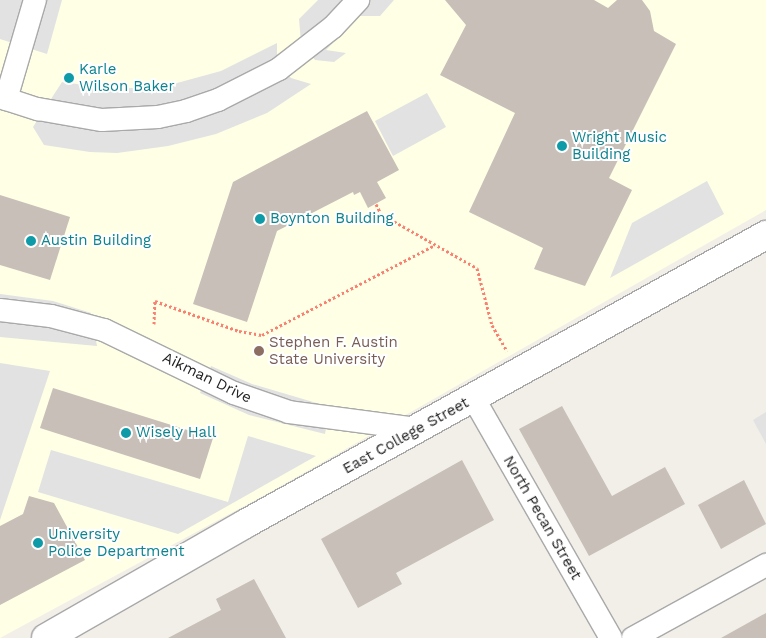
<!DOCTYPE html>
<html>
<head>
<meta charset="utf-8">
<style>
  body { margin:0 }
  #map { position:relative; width:766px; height:638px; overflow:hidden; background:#f2efe9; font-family:"Work Sans",sans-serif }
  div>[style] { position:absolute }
  .education>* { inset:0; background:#ffffe5 }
  .parking>* { inset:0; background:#e2e2e2 }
  .building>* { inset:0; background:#c7bfb8 }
  .path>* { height:3px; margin-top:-1.5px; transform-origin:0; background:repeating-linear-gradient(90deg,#fa8072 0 2.5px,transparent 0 5px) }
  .roads { filter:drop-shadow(1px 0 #a9a9a9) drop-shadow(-1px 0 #a9a9a9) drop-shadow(0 1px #a9a9a9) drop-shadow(0 -1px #a9a9a9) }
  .minor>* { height:22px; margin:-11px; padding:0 11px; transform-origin:11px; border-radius:11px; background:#fff }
  .tertiary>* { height:28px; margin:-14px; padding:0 14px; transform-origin:14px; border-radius:14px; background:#fff }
  .dots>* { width:14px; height:14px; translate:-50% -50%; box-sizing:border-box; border:2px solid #fff; border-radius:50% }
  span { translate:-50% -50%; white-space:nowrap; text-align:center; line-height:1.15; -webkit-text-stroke:4px #fff; paint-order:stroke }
  .culture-label { font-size:15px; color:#0d838f }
  .left { translate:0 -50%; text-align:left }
  .education-label { font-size:15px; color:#785e54 }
  .street-label { font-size:15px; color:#222 }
</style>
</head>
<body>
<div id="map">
  <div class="education">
    <div style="clip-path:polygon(0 0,766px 0,766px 210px,272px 491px,0 638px)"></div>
  </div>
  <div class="parking">
    <div style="clip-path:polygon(0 0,62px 0,47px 54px,0 39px)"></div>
    <div style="clip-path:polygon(318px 0,394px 0,380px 16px,359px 16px,326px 50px,346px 53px,334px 62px,315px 60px,301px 42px,299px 19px)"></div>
    <div style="clip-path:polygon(277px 43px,277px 63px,291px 78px,311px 84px,267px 113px,216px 134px,168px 146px,117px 153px,90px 152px,44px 145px,33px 127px,62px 82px,115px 89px,166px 86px,221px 71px)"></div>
    <div style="clip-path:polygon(427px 93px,446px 127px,393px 156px,375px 121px)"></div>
    <div style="clip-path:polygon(707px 181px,724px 214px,610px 278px,632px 223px)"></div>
    <div style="clip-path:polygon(0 294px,53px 301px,91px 313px,97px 346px,0 337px)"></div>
    <div style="clip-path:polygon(0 363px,50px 371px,0 520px)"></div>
    <div style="clip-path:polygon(211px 366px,252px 384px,330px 407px,325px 434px,249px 415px,200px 393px)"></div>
    <div style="clip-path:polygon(766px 412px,766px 444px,753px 420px)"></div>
    <div style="clip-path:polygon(248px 436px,316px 456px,178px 534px,38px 492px,51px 450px,228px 502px)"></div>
  </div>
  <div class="building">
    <div style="clip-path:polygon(445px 0,594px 0,608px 8px,617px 0,642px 0,650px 11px,654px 31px,676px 44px,609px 178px,632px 190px,585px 286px,534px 269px,543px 248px,469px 212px,515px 113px,440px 75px,466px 25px)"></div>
    <div style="clip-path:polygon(367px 111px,399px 170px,377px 182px,386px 198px,368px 208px,360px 192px,354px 195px,353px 192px,277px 231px,247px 322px,193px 304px,233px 182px)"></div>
    <div style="clip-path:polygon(0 195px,70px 217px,50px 280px,0 265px)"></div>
    <div style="clip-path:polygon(53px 388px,213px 438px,200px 479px,40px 428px)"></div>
    <div style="clip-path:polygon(562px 406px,612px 496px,665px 467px,685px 504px,589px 556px,519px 429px)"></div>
    <div style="clip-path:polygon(462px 460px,494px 520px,396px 573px,402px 584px,358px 608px,321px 539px)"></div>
    <div style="clip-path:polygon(744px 480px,766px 524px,721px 549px,698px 505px)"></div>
    <div style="clip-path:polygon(29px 496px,54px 503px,85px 560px,0 605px,0 526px,23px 514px)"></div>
    <div style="clip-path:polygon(254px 579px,286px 638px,168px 638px,221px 610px,216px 599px)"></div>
    <div style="clip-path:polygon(766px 613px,766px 638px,721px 638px)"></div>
  </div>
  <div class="path">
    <div style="left:376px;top:204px;width:11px;rotate:63deg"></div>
    <div style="left:381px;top:214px;width:110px;rotate:29.4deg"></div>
    <div style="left:477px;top:268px;width:59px;rotate:75.3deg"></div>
    <div style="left:492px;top:325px;width:30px;rotate:60deg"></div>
    <div style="left:154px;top:324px;width:23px;rotate:-88deg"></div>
    <div style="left:155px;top:301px;width:89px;rotate:19.7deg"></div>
    <div style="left:239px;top:331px;width:23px;rotate:10deg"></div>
    <div style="left:262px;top:335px;width:195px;rotate:-27.5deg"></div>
  </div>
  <div class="roads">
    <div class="minor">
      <div style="left:0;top:97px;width:40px;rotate:18deg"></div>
      <div style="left:38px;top:109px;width:65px;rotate:9.8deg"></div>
      <div style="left:102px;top:120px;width:56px;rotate:-3.1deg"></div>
      <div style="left:158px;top:117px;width:29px;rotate:-12deg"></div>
      <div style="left:186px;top:111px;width:34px;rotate:-19deg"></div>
      <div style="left:218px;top:100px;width:68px;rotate:-26.9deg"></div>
      <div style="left:279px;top:69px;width:68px;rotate:-37.9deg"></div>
      <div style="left:333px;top:27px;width:37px;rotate:-47deg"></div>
      <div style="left:6px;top:99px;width:103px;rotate:-73.7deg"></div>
      <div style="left:0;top:310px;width:51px;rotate:6.7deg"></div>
      <div style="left:51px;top:316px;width:55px;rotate:14.8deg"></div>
      <div style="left:104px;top:330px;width:144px;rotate:25.9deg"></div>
      <div style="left:234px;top:393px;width:58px;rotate:19.1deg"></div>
      <div style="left:289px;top:412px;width:131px;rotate:7.5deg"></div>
      <div style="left:474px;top:399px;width:275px;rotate:60.2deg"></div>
      <div style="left:633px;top:638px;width:152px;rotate:-28.8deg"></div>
    </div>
    <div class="tertiary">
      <div style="left:46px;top:638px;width:229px;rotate:-29.8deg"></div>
      <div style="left:245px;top:524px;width:596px;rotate:-29.02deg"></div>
    </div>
  </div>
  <div class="dots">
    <div style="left:69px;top:78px;background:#0f9aa8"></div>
    <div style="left:562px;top:146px;background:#0f9aa8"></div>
    <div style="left:260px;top:219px;background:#0f9aa8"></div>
    <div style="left:31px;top:241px;background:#0f9aa8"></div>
    <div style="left:259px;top:351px;background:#8d6e63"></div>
    <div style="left:126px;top:433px;background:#0f9aa8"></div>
    <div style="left:38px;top:543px;background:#0f9aa8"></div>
  </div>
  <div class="culture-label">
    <span class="left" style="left:79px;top:78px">Karle<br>Wilson Baker</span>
    <span class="left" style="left:572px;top:146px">Wright Music<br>Building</span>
    <span class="left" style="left:270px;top:219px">Boynton Building</span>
    <span class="left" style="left:41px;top:241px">Austin Building</span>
    <span class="left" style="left:136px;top:433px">Wisely Hall</span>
    <span class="left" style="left:48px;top:543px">University<br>Police Department</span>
  </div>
  <div class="education-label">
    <span class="left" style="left:269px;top:351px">Stephen F. Austin<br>State University</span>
  </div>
  <div class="street-label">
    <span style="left:207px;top:378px;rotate:26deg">Aikman Drive</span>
    <span style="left:406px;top:436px;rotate:-29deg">East College Street</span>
    <span style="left:542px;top:518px;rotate:60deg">North Pecan Street</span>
  </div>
</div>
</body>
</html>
